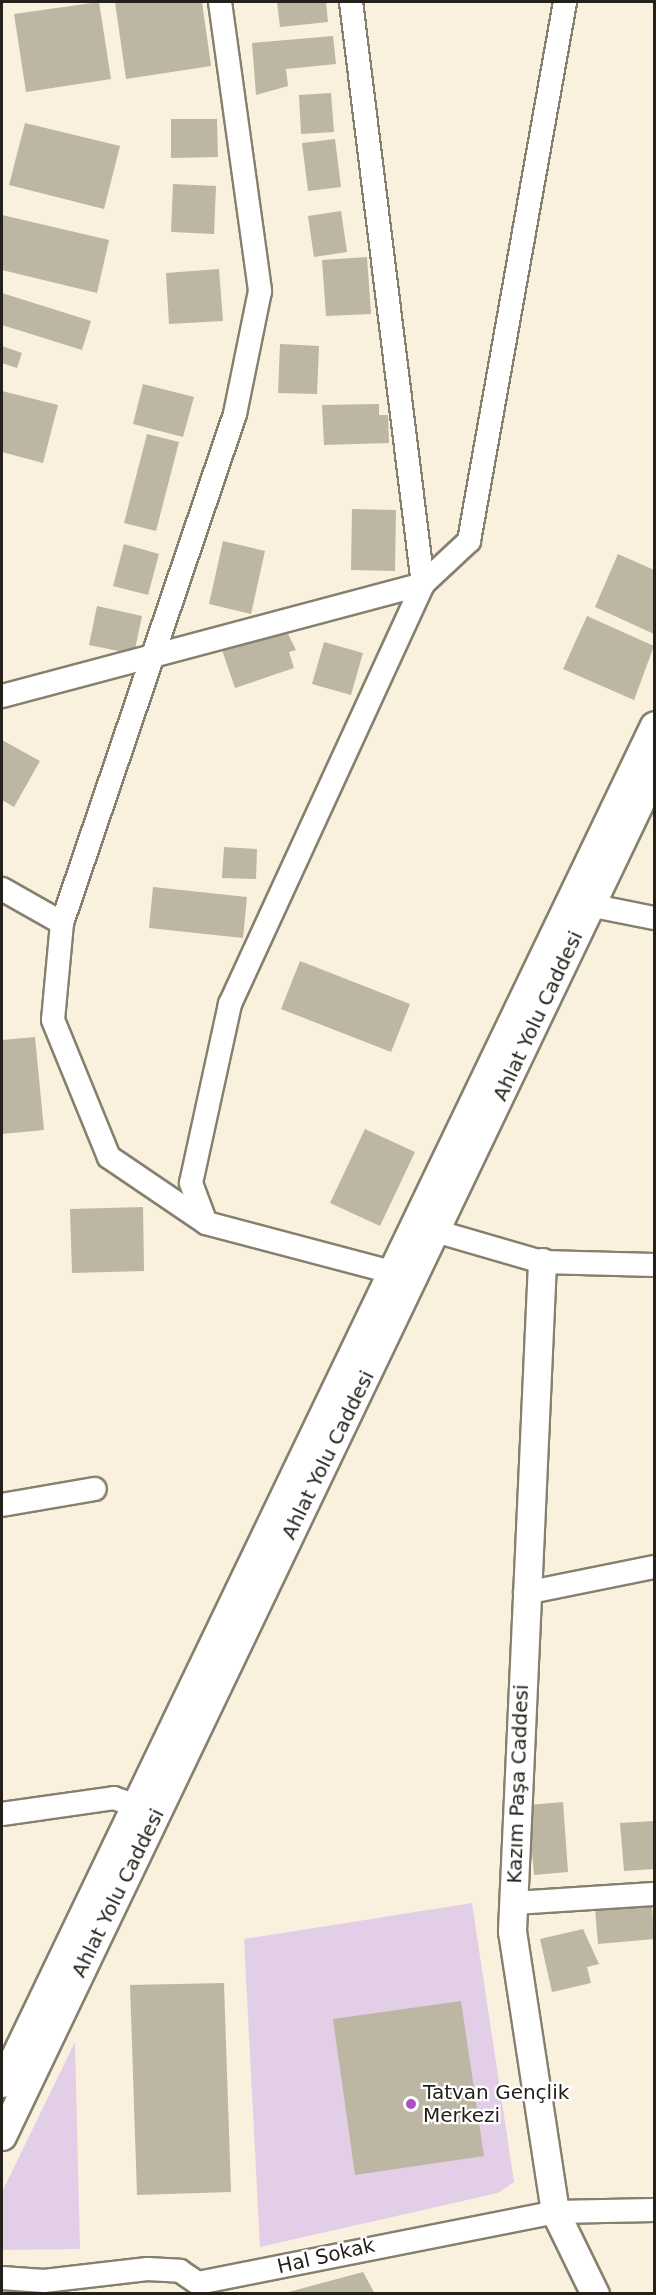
<!DOCTYPE html>
<html>
<head>
<meta charset="utf-8">
<style>
  body { margin:0 }
  #map { position:relative; width:656px; height:2295px; overflow:hidden; background:#f9f1de; font-family:"DejaVu Sans",sans-serif }
  div>[style] { position:absolute }
  .green>* { inset:0; background:#e3cee7 }
  .building>* { inset:0; background:#bdb6a3 }
  .roads { filter:drop-shadow(2px 0 #86806e) drop-shadow(-2px 0 #86806e) drop-shadow(0 2px #86806e) drop-shadow(0 -2px #86806e) }
  .minor>* { height:22px; margin:-11px; padding:0 11px; transform-origin:11px; border-radius:11px; background:#fff }
  .tertiary>* { height:27px; margin:-13.5px; padding:0 13.5px; transform-origin:13.5px; border-radius:13.5px; background:#fff }
  .dots>* { width:16px; height:16px; translate:-50% -50%; box-sizing:border-box; border:3px solid #fff; border-radius:50% }
  span { translate:-50% -50%; white-space:nowrap; text-align:center; line-height:1.15; -webkit-text-stroke:4.5px #fff; paint-order:stroke }
  .street-label { font-size:20px; color:#24211a }
  .poi-label { font-size:20px; color:#24211a }
  .left { translate:0 -50%; text-align:left }
  .frame { position:absolute; inset:0; border:3px solid #24211a; pointer-events:none }
</style>
</head>
<body>
<div id="map">
  <div class="green">
    <div style="clip-path:polygon(472px 1903px,514px 2182px,498px 2193px,260px 2247px,244px 1939px)"></div>
    <div style="clip-path:polygon(75px 2042px,80px 2249px,2px 2250px,2px 2192px)"></div>
  </div>
  <div class="building">
    <div style="clip-path:polygon(99px 2px,111px 79px,26px 92px,14px 14px)"></div>
    <div style="clip-path:polygon(115px 2px,202px 2px,211px 66px,126px 79px)"></div>
    <div style="clip-path:polygon(277px 2px,326px 2px,328px 22px,280px 27px)"></div>
    <div style="clip-path:polygon(333px 36px,336px 64px,286px 69px,288px 86px,256px 95px,252px 43px)"></div>
    <div style="clip-path:polygon(331px 93px,334px 132px,301px 134px,299px 95px)"></div>
    <div style="clip-path:polygon(171px 119px,217px 119px,218px 157px,171px 158px)"></div>
    <div style="clip-path:polygon(25px 123px,120px 146px,104px 209px,9px 185px)"></div>
    <div style="clip-path:polygon(335px 139px,341px 187px,308px 191px,302px 143px)"></div>
    <div style="clip-path:polygon(173px 184px,216px 186px,214px 234px,171px 232px)"></div>
    <div style="clip-path:polygon(341px 211px,347px 252px,314px 257px,308px 216px)"></div>
    <div style="clip-path:polygon(2px 215px,109px 240px,97px 293px,2px 270px)"></div>
    <div style="clip-path:polygon(367px 257px,371px 314px,326px 316px,322px 260px)"></div>
    <div style="clip-path:polygon(219px 269px,223px 321px,169px 324px,166px 273px)"></div>
    <div style="clip-path:polygon(2px 293px,91px 321px,82px 350px,2px 325px)"></div>
    <div style="clip-path:polygon(280px 344px,319px 346px,317px 394px,278px 393px)"></div>
    <div style="clip-path:polygon(2px 346px,22px 353px,17px 368px,2px 363px)"></div>
    <div style="clip-path:polygon(143px 384px,194px 397px,183px 437px,133px 424px)"></div>
    <div style="clip-path:polygon(2px 391px,58px 405px,43px 463px,2px 452px)"></div>
    <div style="clip-path:polygon(379px 404px,379px 415px,388px 415px,389px 443px,324px 445px,322px 405px)"></div>
    <div style="clip-path:polygon(147px 434px,179px 442px,156px 531px,124px 523px)"></div>
    <div style="clip-path:polygon(352px 509px,396px 510px,395px 571px,351px 570px)"></div>
    <div style="clip-path:polygon(223px 541px,265px 551px,251px 614px,209px 604px)"></div>
    <div style="clip-path:polygon(124px 544px,159px 554px,148px 595px,113px 586px)"></div>
    <div style="clip-path:polygon(618px 554px,654px 570px,654px 634px,595px 607px)"></div>
    <div style="clip-path:polygon(97px 606px,142px 616px,134px 654px,89px 645px)"></div>
    <div style="clip-path:polygon(587px 616px,654px 646px,634px 700px,563px 669px)"></div>
    <div style="clip-path:polygon(284px 626px,296px 650px,289px 652px,294px 668px,235px 688px,221px 647px)"></div>
    <div style="clip-path:polygon(324px 642px,363px 653px,351px 695px,312px 684px)"></div>
    <div style="clip-path:polygon(2px 740px,40px 761px,14px 807px,2px 800px)"></div>
    <div style="clip-path:polygon(224px 847px,257px 849px,256px 879px,222px 878px)"></div>
    <div style="clip-path:polygon(153px 887px,247px 897px,243px 938px,149px 928px)"></div>
    <div style="clip-path:polygon(300px 961px,410px 1004px,391px 1052px,281px 1009px)"></div>
    <div style="clip-path:polygon(35px 1037px,44px 1130px,2px 1134px,2px 1040px)"></div>
    <div style="clip-path:polygon(365px 1129px,415px 1152px,380px 1226px,330px 1203px)"></div>
    <div style="clip-path:polygon(143px 1207px,144px 1271px,72px 1273px,70px 1209px)"></div>
    <div style="clip-path:polygon(563px 1802px,568px 1872px,534px 1875px,528px 1805px)"></div>
    <div style="clip-path:polygon(654px 1821px,654px 1869px,624px 1871px,620px 1823px)"></div>
    <div style="clip-path:polygon(652px 1905px,654px 1939px,598px 1944px,595px 1909px)"></div>
    <div style="clip-path:polygon(583px 1929px,599px 1964px,587px 1967px,591px 1983px,552px 1992px,540px 1939px)"></div>
    <div style="clip-path:polygon(224px 1983px,231px 2192px,137px 2195px,130px 1985px)"></div>
    <div style="clip-path:polygon(461px 2001px,484px 2156px,355px 2175px,333px 2019px)"></div>
    <div style="clip-path:polygon(363px 2272px,375px 2294px,285px 2294px,285px 2293px)"></div>
  </div>
  <div class="roads">
    <div class="minor">
      <div style="left:220px;top:2px;width:292px;rotate:82.1deg"></div>
      <div style="left:260px;top:291px;width:126px;rotate:101.5deg"></div>
      <div style="left:235px;top:414px;width:538px;rotate:108.77deg"></div>
      <div style="left:62px;top:923px;width:97px;rotate:95.3deg"></div>
      <div style="left:53px;top:1020px;width:148px;rotate:67.8deg"></div>
      <div style="left:109px;top:1157px;width:117px;rotate:34.2deg"></div>
      <div style="left:206px;top:1223px;width:207px;rotate:14.8deg"></div>
      <div style="left:2px;top:696px;width:436px;rotate:-14.9deg"></div>
      <div style="left:423px;top:584px;width:586px;rotate:-97.05deg"></div>
      <div style="left:2px;top:889px;width:69px;rotate:29.5deg"></div>
      <div style="left:574px;top:902px;width:82px;rotate:11.3deg"></div>
      <div style="left:206px;top:1223px;width:43px;rotate:-110.6deg"></div>
      <div style="left:191px;top:1183px;width:183px;rotate:-77.7deg"></div>
      <div style="left:230px;top:1004px;width:462px;rotate:-65.3deg"></div>
      <div style="left:423px;top:584px;width:63px;rotate:-43.1deg"></div>
      <div style="left:469px;top:541px;width:547px;rotate:-79.9deg"></div>
      <div style="left:418px;top:1226px;width:129px;rotate:16.2deg"></div>
      <div style="left:542px;top:1262px;width:112px;rotate:1.5deg"></div>
      <div style="left:2px;top:1505px;width:94px;rotate:-9.8deg"></div>
      <div style="left:525px;top:1593px;width:132px;rotate:-11.4deg"></div>
      <div style="left:2px;top:1814px;width:113px;rotate:-8.1deg"></div>
      <div style="left:114px;top:1798px;width:37px;rotate:20deg"></div>
      <div style="left:514px;top:1903px;width:140px;rotate:-3.7deg"></div>
      <div style="left:2px;top:2278px;width:42px;rotate:4.1deg"></div>
      <div style="left:44px;top:2281px;width:104px;rotate:-6.6deg"></div>
      <div style="left:147px;top:2269px;width:33px;rotate:3deg"></div>
      <div style="left:180px;top:2271px;width:22px;rotate:34deg"></div>
      <div style="left:198px;top:2283px;width:364px;rotate:-11.2deg"></div>
      <div style="left:555px;top:2212px;width:99px;rotate:-1.2deg"></div>
    </div>
    <div class="tertiary">
      <div style="left:542px;top:1262px;width:670px;rotate:92.57deg"></div>
      <div style="left:512px;top:1931px;width:284px;rotate:81.3deg"></div>
      <div style="left:555px;top:2212px;width:91px;rotate:64deg"></div>
      <div style="left:2px;top:2083px;width:1506px;rotate:-64.35deg"></div>
      <div style="left:2px;top:2136px;width:1511px;rotate:-64.44deg"></div>
    </div>
  </div>
  <div class="dots">
    <div style="left:411px;top:2104px;background:#ac52be"></div>
  </div>
  <div class="street-label">
    <span style="left:538px;top:1016px;rotate:-65deg">Ahlat Yolu Caddesi</span>
    <span style="left:328px;top:1455px;rotate:-64deg">Ahlat Yolu Caddesi</span>
    <span style="left:518px;top:1784px;rotate:-88deg">Kazım Paşa Caddesi</span>
    <span style="left:118px;top:1893px;rotate:-64deg">Ahlat Yolu Caddesi</span>
    <span style="left:326px;top:2256px;rotate:-13deg">Hal Sokak</span>
  </div>
  <div class="poi-label">
    <span class="left" style="left:423px;top:2104px">Tatvan Gençlik<br>Merkezi</span>
  </div>
  <div class="frame"></div>
</div>
</body>
</html>
